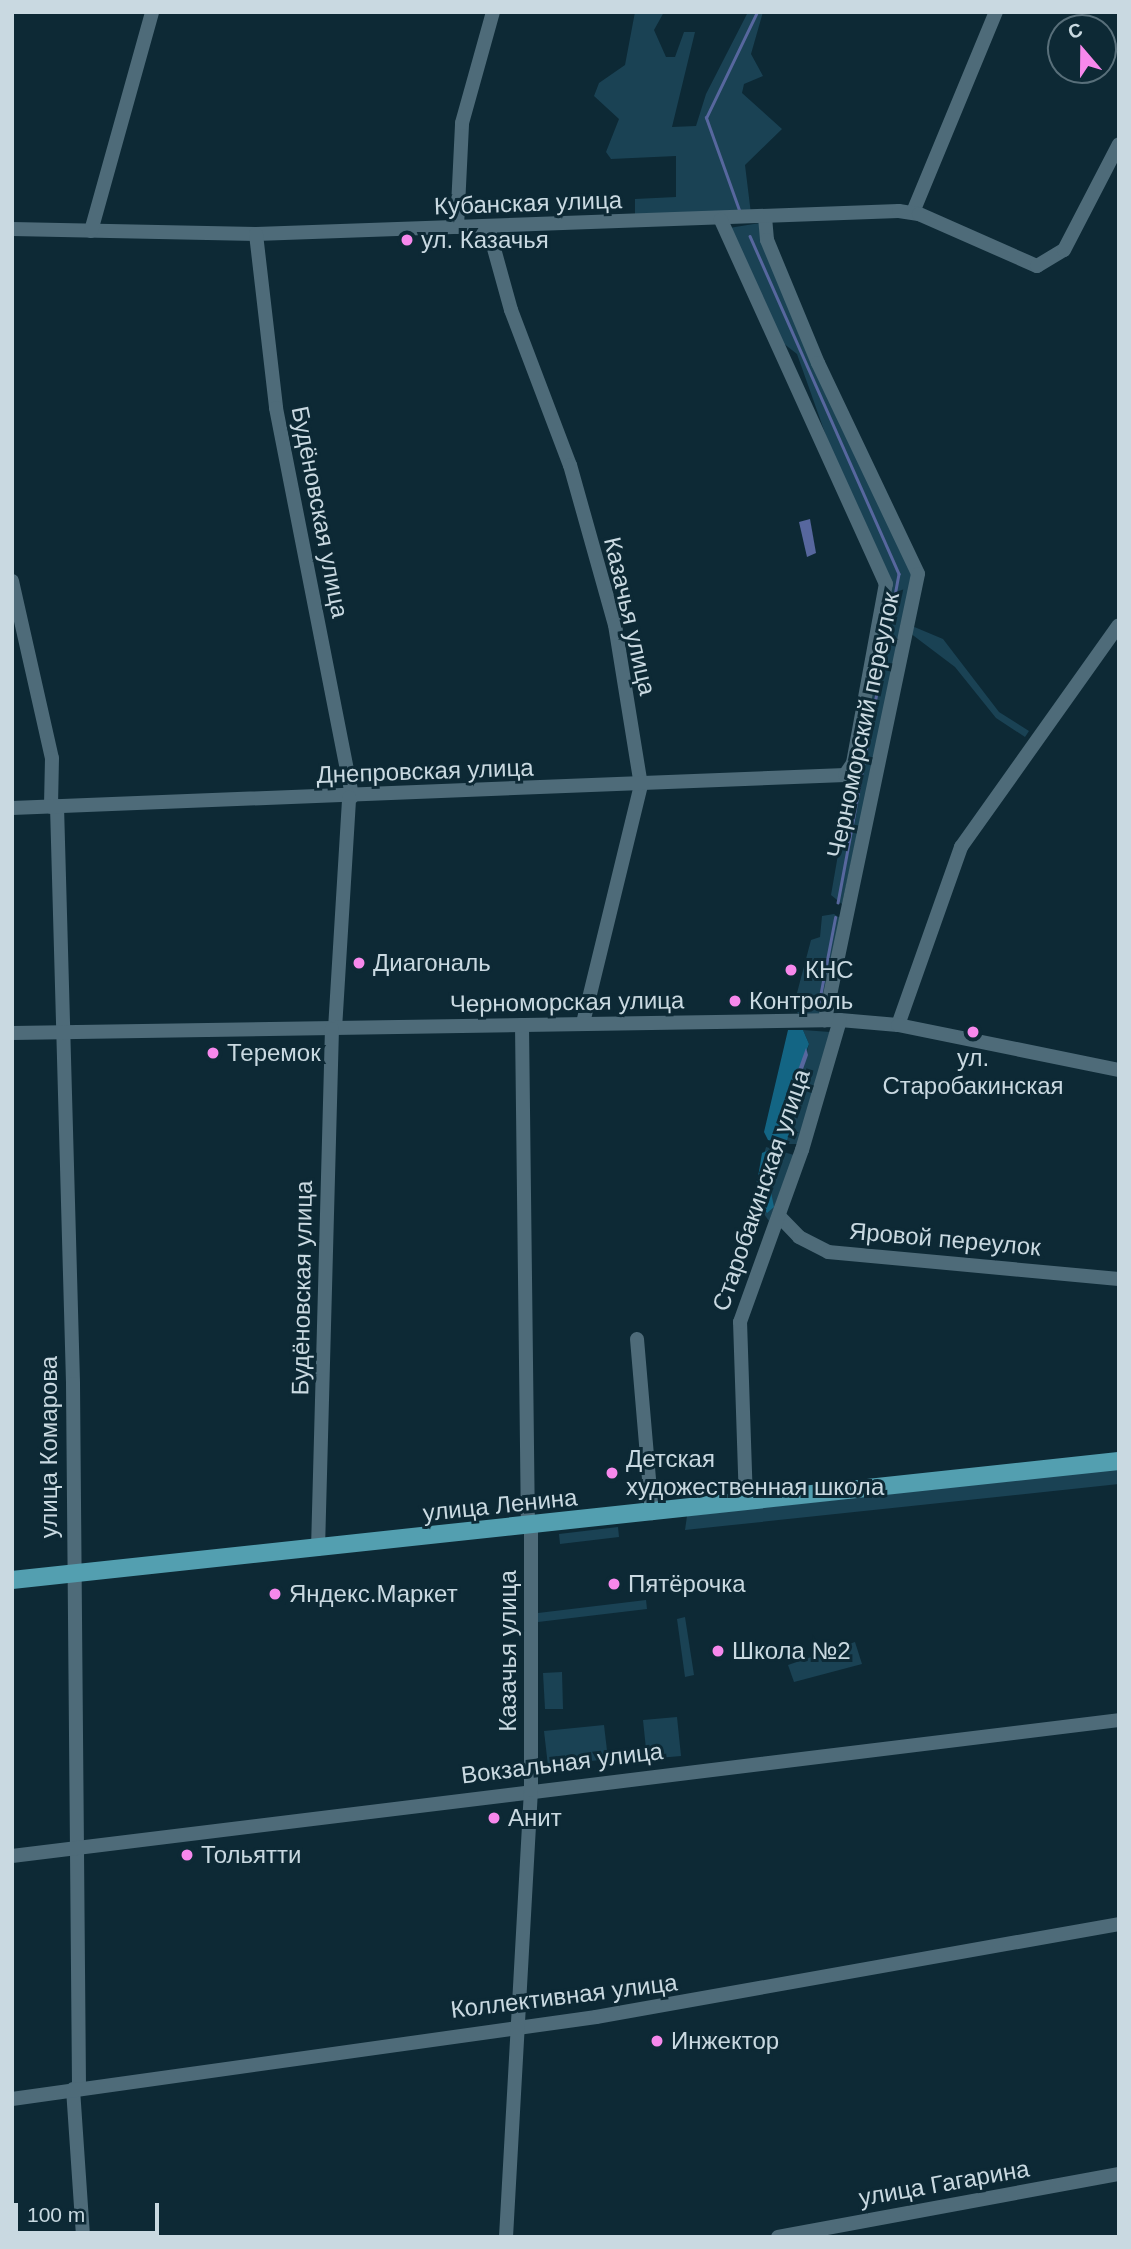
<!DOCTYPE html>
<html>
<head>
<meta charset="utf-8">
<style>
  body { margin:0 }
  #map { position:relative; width:1131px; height:2249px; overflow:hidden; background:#0d2935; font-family:Arial,sans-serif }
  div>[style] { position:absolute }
  .green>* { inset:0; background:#1a4254 }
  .forest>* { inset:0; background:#136584 }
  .water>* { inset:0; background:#57679e }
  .stream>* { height:2.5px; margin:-1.25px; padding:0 1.25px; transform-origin:1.25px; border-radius:1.25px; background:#57679e }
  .minor>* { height:14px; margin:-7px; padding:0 7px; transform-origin:7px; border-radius:7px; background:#4e6b79 }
  .major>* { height:18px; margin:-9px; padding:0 9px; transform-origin:9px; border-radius:9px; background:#539fb0 }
  .dots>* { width:19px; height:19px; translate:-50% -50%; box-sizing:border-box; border:4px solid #0d2935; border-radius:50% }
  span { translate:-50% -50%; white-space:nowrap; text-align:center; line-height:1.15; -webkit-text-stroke:6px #0d2935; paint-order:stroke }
  .street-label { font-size:24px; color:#c9d9e1 }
  .poi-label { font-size:24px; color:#c9d9e1 }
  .left { translate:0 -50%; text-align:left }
  .frame { position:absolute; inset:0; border:14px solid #c9d9e1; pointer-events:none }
  .north { position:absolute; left:1047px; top:14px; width:70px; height:70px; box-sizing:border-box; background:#0d2935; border:2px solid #586f7a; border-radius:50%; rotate:340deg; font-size:19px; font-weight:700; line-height:28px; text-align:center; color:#c9d9e1 }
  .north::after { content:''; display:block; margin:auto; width:24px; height:32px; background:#f788ec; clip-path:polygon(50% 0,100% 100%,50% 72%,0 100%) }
  .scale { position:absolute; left:14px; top:2203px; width:145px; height:32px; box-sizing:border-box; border:4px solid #c9d9e1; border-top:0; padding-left:9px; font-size:21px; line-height:24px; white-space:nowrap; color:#c9d9e1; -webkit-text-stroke:5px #0d2935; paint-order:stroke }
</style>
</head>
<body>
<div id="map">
  <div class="green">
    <div style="clip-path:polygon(635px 12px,664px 12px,654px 30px,666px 57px,675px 57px,684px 32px,695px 32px,672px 127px,696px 126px,706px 94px,748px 12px,763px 12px,751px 54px,763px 76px,744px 84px,742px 93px,782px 129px,745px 165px,751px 214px,635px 219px,635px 199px,676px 197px,676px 156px,611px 159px,606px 152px,619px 119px,594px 96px,599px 83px,625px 65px)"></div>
    <div style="clip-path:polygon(760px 223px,913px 577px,842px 904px,831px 895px,849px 791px,845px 780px,887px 608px,797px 354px,783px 343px,729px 228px)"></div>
    <div style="clip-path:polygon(912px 626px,943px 639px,999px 712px,1029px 731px,1025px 737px,996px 718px,955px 667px,910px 633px)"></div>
    <div style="clip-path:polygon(834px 914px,840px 918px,823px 1014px,799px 1014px,793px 1008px,811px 940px,820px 937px,822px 916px)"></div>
    <div style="clip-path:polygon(803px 1030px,830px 1032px,798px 1144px,786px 1144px,787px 1123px,809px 1044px)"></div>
    <div style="clip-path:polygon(766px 1147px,794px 1155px,769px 1221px,752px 1198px)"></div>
    <div style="clip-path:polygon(1119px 1469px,1119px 1484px,685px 1530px,687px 1516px)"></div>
    <div style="clip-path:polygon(618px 1527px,619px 1537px,560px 1544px,559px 1534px)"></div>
    <div style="clip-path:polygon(646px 1600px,647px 1609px,538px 1622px,538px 1613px)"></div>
    <div style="clip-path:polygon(685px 1617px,694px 1675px,685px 1677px,677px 1619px)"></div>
    <div style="clip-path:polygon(855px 1642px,862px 1664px,794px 1682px,788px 1665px)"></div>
    <div style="clip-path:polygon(562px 1672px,563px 1709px,545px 1709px,543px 1673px)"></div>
    <div style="clip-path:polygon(677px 1717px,681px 1756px,647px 1759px,643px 1720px)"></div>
    <div style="clip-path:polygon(604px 1725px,608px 1759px,548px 1766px,544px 1731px)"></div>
  </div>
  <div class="forest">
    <div style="clip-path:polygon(788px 1030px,803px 1030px,809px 1044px,780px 1120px,791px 1126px,786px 1144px,768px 1140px,764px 1132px)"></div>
    <div style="clip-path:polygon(771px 1149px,779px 1159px,769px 1182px,774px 1207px,767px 1213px,755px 1195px,762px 1153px)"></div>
  </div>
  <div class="water">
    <div style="clip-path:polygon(810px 519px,816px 553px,807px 557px,799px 522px)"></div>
    <div style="clip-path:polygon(806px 1048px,808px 1055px,781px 1131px,780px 1120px)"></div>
  </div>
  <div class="stream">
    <div style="left:739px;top:210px;width:98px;rotate:-109.7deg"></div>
    <div style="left:706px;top:118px;width:118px;rotate:-64.3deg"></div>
    <div style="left:750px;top:236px;width:369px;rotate:66.2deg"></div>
    <div style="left:899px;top:574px;width:334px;rotate:100.5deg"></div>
    <div style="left:819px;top:1002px;width:86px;rotate:-79.2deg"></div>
  </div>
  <div class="minor">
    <div style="left:913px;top:212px;width:217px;rotate:-67.5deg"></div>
    <div style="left:765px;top:217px;width:23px;rotate:85deg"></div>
    <div style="left:767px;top:240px;width:133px;rotate:67.5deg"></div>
    <div style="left:818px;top:363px;width:233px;rotate:64.6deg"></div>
    <div style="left:918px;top:574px;width:456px;rotate:101.8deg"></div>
    <div style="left:457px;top:227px;width:104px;rotate:-87.2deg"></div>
    <div style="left:462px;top:123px;width:115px;rotate:-74.4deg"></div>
    <div style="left:488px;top:227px;width:86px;rotate:74.5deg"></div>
    <div style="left:511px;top:310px;width:166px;rotate:69.2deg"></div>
    <div style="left:570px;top:465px;width:166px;rotate:74.3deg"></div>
    <div style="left:615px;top:625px;width:162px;rotate:80.8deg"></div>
    <div style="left:641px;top:785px;width:245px;rotate:103.7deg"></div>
    <div style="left:12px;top:229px;width:244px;rotate:1.2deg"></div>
    <div style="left:256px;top:234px;width:643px;rotate:-2.05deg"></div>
    <div style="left:899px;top:211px;width:20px;rotate:9deg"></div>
    <div style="left:919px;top:214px;width:129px;rotate:23.8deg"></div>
    <div style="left:1037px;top:266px;width:31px;rotate:-31deg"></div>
    <div style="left:1064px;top:250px;width:119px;rotate:-62.6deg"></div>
    <div style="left:91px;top:231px;width:227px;rotate:-74.4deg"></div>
    <div style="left:256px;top:234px;width:175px;rotate:83.4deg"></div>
    <div style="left:276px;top:408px;width:396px;rotate:78.9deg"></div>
    <div style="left:12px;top:581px;width:181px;rotate:77.3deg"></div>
    <div style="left:52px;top:758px;width:49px;rotate:91.2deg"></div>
    <div style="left:57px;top:806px;width:578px;rotate:88.41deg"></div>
    <div style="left:73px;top:1384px;width:704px;rotate:89.51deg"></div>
    <div style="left:12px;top:808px;width:834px;rotate:-2.27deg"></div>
    <div style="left:845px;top:775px;width:14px;rotate:-56deg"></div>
    <div style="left:853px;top:763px;width:182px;rotate:-79.6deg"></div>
    <div style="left:886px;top:584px;width:400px;rotate:-114.4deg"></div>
    <div style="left:522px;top:1025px;width:502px;rotate:89.32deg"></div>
    <div style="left:898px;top:1025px;width:189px;rotate:-70.5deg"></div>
    <div style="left:961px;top:847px;width:272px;rotate:-54.6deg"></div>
    <div style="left:335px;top:1029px;width:232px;rotate:-86.5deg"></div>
    <div style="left:12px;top:1033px;width:828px;rotate:-0.9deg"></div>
    <div style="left:840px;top:1020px;width:58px;rotate:4.9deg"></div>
    <div style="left:898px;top:1025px;width:226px;rotate:11.5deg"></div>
    <div style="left:779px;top:1216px;width:29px;rotate:46deg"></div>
    <div style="left:799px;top:1237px;width:33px;rotate:27deg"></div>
    <div style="left:828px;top:1252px;width:292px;rotate:5.3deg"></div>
    <div style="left:637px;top:1339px;width:175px;rotate:85.1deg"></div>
    <div style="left:746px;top:1502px;width:180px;rotate:-91.9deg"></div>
    <div style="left:740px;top:1322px;width:183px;rotate:-70.2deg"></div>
    <div style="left:802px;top:1150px;width:135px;rotate:-73.7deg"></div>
    <div style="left:318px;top:1549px;width:520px;rotate:-88.46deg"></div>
    <div style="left:12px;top:1856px;width:1115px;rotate:-7deg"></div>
    <div style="left:73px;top:2089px;width:148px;rotate:86.1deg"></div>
    <div style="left:12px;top:2099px;width:590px;rotate:-7.99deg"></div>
    <div style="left:596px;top:2017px;width:531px;rotate:-10.08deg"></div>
    <div style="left:506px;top:2237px;width:448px;rotate:-86.8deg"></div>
    <div style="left:531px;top:1790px;width:264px;rotate:-90deg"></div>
    <div style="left:778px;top:2237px;width:347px;rotate:-10.5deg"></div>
  </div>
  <div class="major">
    <div style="left:12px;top:1580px;width:1113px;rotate:-6.14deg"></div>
  </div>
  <div class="dots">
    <div style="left:407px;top:240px;background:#f788ec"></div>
    <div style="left:359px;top:963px;background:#f788ec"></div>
    <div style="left:791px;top:970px;background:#f788ec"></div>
    <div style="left:735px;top:1001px;background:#f788ec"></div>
    <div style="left:973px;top:1032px;background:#f788ec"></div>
    <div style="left:213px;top:1053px;background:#f788ec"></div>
    <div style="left:612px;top:1473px;background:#f788ec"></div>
    <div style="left:614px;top:1584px;background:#f788ec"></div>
    <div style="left:275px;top:1594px;background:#f788ec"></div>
    <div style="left:718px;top:1651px;background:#f788ec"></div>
    <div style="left:494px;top:1818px;background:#f788ec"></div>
    <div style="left:187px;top:1855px;background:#f788ec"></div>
    <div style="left:657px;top:2041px;background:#f788ec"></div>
  </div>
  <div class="street-label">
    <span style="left:528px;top:203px;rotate:-2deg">Кубанская улица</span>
    <span style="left:320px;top:512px;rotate:79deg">Будёновская улица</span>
    <span style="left:630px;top:616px;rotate:77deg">Казачья улица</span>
    <span style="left:863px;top:725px;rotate:-78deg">Черноморский переулок</span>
    <span style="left:425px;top:771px;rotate:-2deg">Днепровская улица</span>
    <span style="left:567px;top:1002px;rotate:-1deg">Черноморская улица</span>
    <span style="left:761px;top:1190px;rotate:-71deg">Старобакинская улица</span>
    <span style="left:945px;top:1239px;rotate:5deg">Яровой переулок</span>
    <span style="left:302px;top:1288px;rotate:-89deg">Будёновская улица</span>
    <span style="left:49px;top:1447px;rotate:-90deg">улица Комарова</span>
    <span style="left:500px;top:1505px;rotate:-6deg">улица Ленина</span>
    <span style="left:508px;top:1651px;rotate:-90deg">Казачья улица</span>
    <span style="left:562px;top:1763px;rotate:-7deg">Вокзальная улица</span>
    <span style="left:564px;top:1996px;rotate:-7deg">Коллективная улица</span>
    <span style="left:944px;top:2183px;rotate:-10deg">улица Гагарина</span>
  </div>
  <div class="poi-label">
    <span class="left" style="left:421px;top:240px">ул. Казачья</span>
    <span class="left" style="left:373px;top:963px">Диагональ</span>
    <span class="left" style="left:805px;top:970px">КНС</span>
    <span class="left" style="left:749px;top:1001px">Контроль</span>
    <span class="left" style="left:227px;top:1053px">Теремок</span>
    <span style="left:973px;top:1072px">ул.<br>Старобакинская</span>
    <span class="left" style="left:626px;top:1473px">Детская<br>художественная школа</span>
    <span class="left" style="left:628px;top:1584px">Пятёрочка</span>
    <span class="left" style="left:289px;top:1594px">Яндекс.Маркет</span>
    <span class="left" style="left:732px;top:1651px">Школа №2</span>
    <span class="left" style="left:508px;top:1818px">Анит</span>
    <span class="left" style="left:201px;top:1855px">Тольятти</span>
    <span class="left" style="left:671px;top:2041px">Инжектор</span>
  </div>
  <div class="frame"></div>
  <div class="north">С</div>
  <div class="scale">100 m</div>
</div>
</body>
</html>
